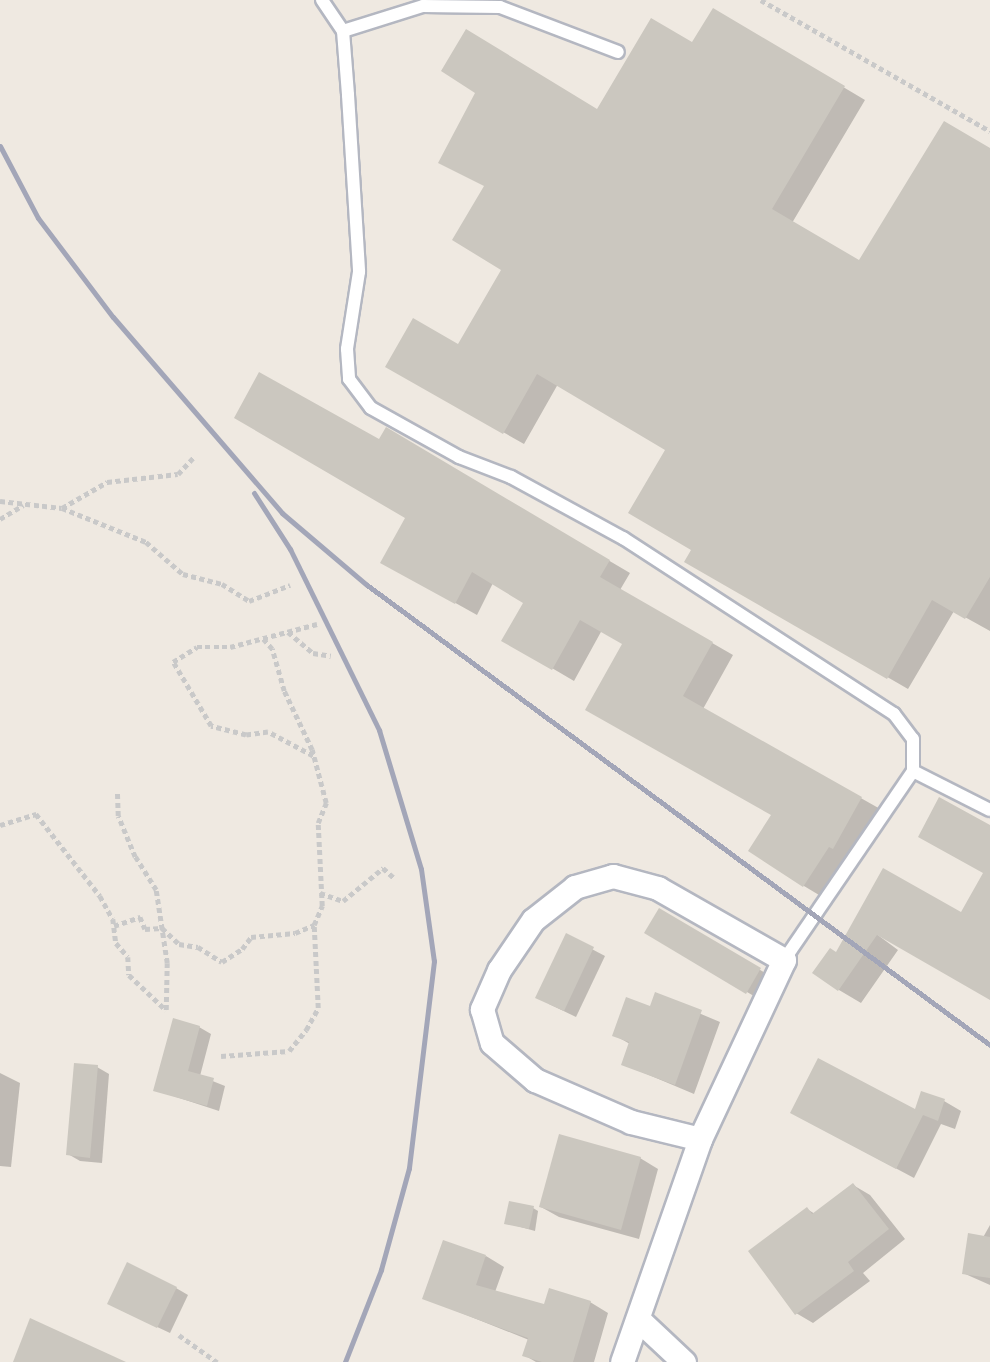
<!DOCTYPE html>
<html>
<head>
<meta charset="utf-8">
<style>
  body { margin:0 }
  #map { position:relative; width:990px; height:1362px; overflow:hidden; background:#efe9e1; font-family:"Public Sans",sans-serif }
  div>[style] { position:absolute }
  .shadow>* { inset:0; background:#0003 }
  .building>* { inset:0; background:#cbc7bf }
  .path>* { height:4.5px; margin-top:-2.25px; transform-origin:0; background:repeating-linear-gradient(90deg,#c9c9c9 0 5px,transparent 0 8.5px) }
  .roads { filter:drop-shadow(2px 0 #b4b7c1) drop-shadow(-2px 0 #b4b7c1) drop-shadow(0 2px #b4b7c1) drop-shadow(0 -2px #b4b7c1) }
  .lane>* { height:12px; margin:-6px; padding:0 6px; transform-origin:6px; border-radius:6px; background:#fff }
  .street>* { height:23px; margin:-11.5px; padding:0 11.5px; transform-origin:11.5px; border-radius:11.5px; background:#fff }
  .rail>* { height:5px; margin:-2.5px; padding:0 2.5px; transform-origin:2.5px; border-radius:2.5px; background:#a3a6b8 }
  span { translate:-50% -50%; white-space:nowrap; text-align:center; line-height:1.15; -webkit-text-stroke:5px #fff; paint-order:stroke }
</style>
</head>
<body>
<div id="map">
  <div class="shadow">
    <div style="clip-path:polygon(734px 22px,865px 100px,792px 223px,859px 262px,990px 149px,990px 631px,954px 611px,908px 689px,687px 561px,693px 550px,667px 449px,558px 384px,524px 444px,387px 366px,459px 346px,598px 111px)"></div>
    <div style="clip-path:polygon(387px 430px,630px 573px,620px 590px,733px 655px,703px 709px,882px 810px,824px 898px,804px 886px,774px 814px,624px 643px,602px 630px,574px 681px,504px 640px,526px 602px,493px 583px,477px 615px,382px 562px,407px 517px,380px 442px)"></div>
    <div style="clip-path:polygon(990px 827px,990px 998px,871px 930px,898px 950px,861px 1003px,839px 990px,837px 954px,884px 870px,962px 915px,985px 873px)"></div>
    <div style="clip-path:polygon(659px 911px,772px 977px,759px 999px,646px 933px)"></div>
    <div style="clip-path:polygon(567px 936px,605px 956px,576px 1017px,549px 1004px)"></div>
    <div style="clip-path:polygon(656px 995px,720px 1022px,694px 1094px,623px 1064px,630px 1044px,614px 1035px,651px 1008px)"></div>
    <div style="clip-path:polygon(199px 1027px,211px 1034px,200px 1076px,225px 1086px,219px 1111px,155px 1090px)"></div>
    <div style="clip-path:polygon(97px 1067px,109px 1074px,102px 1163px,80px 1161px,68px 1154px)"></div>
    <div style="clip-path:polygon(0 1073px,20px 1083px,11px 1167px,0 1166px)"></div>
    <div style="clip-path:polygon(944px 1101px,961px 1111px,955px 1129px,941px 1124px,914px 1178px,809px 1122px,916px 1112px)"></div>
    <div style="clip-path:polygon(640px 1158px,658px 1169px,639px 1239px,559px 1217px,541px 1207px)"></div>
    <div style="clip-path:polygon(853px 1185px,870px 1195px,905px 1239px,863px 1273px,870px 1281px,813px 1323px,796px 1313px,807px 1209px,815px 1214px)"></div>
    <div style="clip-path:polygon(533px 1208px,538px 1211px,535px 1231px,506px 1223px)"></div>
    <div style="clip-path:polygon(990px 1225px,990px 1285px,963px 1273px)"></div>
    <div style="clip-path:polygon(486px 1256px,504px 1267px,495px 1292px,545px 1307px,590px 1302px,608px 1313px,594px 1362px,536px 1362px,524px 1355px,529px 1340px,424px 1298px)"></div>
    <div style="clip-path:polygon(176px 1288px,188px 1295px,170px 1333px,121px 1310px)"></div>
  </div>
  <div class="building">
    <div style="clip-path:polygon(713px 8px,845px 86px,772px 209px,859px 260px,944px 121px,990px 148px,990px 577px,965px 619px,932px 600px,887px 679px,684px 562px,691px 550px,628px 513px,665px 450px,537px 374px,503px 434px,385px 367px,413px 318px,458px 344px,501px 270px,452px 240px,484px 186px,438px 163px,475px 93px,441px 71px,466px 29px,597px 109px,651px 18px,692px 42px)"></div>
    <div style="clip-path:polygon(259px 372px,379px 439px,386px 427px,610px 560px,600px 577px,713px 642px,683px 696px,862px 797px,833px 849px,829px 847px,803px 887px,748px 851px,771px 815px,585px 710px,622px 644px,580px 620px,552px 670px,501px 641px,523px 603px,472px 572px,455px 604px,380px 563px,405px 518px,234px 418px)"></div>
    <div style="clip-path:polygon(939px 797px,990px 825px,990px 1000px,877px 935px,838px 991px,812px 973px,830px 948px,836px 952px,883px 868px,961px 912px,983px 873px,918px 837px)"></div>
    <div style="clip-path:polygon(659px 908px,761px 968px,746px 994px,644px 933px)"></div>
    <div style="clip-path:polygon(566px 933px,594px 947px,564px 1011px,535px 998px)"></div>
    <div style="clip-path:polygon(655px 992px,702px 1010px,675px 1085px,621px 1065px,629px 1042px,612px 1036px,626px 997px,650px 1006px)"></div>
    <div style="clip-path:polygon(173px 1018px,200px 1026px,188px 1071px,214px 1078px,207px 1106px,153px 1091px)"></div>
    <div style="clip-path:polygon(818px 1058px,915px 1109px,921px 1091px,945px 1099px,938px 1121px,923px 1115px,896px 1169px,790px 1113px)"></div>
    <div style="clip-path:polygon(74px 1063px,98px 1065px,90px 1158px,66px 1155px)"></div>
    <div style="clip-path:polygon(559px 1134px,641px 1157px,621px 1230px,539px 1207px)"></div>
    <div style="clip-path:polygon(853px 1183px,889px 1229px,848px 1262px,854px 1271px,795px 1315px,748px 1251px,807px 1207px,812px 1214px)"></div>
    <div style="clip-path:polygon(509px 1201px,534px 1206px,529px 1229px,504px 1224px)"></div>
    <div style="clip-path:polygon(968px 1233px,990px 1237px,990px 1278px,962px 1274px)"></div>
    <div style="clip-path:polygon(443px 1240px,486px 1255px,476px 1285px,544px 1304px,549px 1288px,591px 1301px,573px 1362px,542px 1362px,522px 1356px,528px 1338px,422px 1299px)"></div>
    <div style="clip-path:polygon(127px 1262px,177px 1287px,157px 1328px,107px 1304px)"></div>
    <div style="clip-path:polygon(30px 1318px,126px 1362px,13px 1362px)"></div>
  </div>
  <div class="path">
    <div style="left:761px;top:0;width:264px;rotate:29.8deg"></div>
    <div style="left:0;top:501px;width:62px;rotate:6.4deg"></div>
    <div style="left:62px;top:508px;width:52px;rotate:-30deg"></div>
    <div style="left:107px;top:482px;width:71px;rotate:-6.4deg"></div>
    <div style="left:178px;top:474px;width:25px;rotate:-47deg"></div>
    <div style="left:62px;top:508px;width:91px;rotate:22deg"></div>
    <div style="left:146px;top:542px;width:49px;rotate:40.9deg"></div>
    <div style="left:183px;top:574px;width:40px;rotate:14.4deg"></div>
    <div style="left:222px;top:584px;width:32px;rotate:32deg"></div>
    <div style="left:249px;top:601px;width:44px;rotate:-21.3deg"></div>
    <div style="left:0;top:519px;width:27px;rotate:-31deg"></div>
    <div style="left:288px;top:632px;width:33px;rotate:40deg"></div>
    <div style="left:313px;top:653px;width:18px;rotate:9deg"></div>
    <div style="left:313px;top:756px;width:51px;rotate:-151.9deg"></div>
    <div style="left:268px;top:732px;width:22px;rotate:172deg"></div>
    <div style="left:246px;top:735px;width:36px;rotate:-166deg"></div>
    <div style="left:211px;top:726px;width:74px;rotate:-120.7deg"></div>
    <div style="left:173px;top:662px;width:28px;rotate:-32deg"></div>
    <div style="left:197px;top:647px;width:33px"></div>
    <div style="left:230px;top:647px;width:90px;rotate:-14.8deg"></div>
    <div style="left:0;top:825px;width:38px;rotate:-17deg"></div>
    <div style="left:36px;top:814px;width:104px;rotate:52deg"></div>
    <div style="left:100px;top:896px;width:26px;rotate:61deg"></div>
    <div style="left:113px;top:919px;width:24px;rotate:83deg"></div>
    <div style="left:116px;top:943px;width:18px;rotate:49deg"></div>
    <div style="left:128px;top:957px;width:18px;rotate:87deg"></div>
    <div style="left:129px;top:975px;width:51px;rotate:43.4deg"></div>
    <div style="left:166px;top:1010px;width:47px;rotate:-88.8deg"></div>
    <div style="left:167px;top:963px;width:74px;rotate:-98.6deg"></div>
    <div style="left:156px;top:890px;width:39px;rotate:-122deg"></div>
    <div style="left:135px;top:857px;width:44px;rotate:-112.5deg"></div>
    <div style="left:118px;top:816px;width:23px;rotate:-92deg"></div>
    <div style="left:320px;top:893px;width:24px;rotate:19deg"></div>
    <div style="left:343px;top:901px;width:52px;rotate:-39.5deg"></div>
    <div style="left:383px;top:868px;width:15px;rotate:42deg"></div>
    <div style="left:114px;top:926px;width:28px;rotate:-19deg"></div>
    <div style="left:140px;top:917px;width:13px;rotate:67deg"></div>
    <div style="left:145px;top:929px;width:17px;rotate:-3deg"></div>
    <div style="left:162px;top:928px;width:23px;rotate:43deg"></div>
    <div style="left:179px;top:944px;width:19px;rotate:9deg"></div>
    <div style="left:198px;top:947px;width:28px;rotate:32deg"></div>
    <div style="left:222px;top:962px;width:24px;rotate:-33deg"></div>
    <div style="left:242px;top:949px;width:15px;rotate:-53deg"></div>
    <div style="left:251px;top:937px;width:44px;rotate:-5.2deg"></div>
    <div style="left:295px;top:933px;width:21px;rotate:-23deg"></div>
    <div style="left:314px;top:925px;width:21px;rotate:-67deg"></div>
    <div style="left:322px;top:906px;width:83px;rotate:-92.8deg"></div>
    <div style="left:318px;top:823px;width:22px;rotate:-68deg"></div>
    <div style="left:326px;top:803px;width:55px;rotate:-104.8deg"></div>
    <div style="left:312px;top:750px;width:65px;rotate:-115.4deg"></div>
    <div style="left:284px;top:691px;width:44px;rotate:-105.9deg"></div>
    <div style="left:272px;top:649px;width:15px;rotate:-132deg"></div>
    <div style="left:221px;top:1056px;width:68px;rotate:-4.2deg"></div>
    <div style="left:289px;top:1051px;width:27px;rotate:-51deg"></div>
    <div style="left:306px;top:1030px;width:25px;rotate:-61deg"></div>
    <div style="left:318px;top:1008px;width:83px;rotate:-92.8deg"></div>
    <div style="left:179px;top:1335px;width:47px;rotate:35.4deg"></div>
  </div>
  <div class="roads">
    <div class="lane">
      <div style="left:322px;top:0;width:37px;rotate:56deg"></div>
      <div style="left:343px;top:31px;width:64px;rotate:85.5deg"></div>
      <div style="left:348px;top:95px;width:177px;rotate:86.4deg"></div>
      <div style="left:359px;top:272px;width:78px;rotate:98.9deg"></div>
      <div style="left:347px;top:349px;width:30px;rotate:86deg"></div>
      <div style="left:349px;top:379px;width:36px;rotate:53deg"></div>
      <div style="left:371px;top:408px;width:101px;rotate:29.1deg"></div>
      <div style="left:459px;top:457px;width:56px;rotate:21deg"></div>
      <div style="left:511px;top:477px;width:128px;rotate:28.6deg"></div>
      <div style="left:623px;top:538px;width:323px;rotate:33deg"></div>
      <div style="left:894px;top:714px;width:31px;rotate:53deg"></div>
      <div style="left:913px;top:739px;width:32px;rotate:90deg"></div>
      <div style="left:913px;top:771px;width:229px;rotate:124.3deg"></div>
      <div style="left:343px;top:31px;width:84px;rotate:-17.4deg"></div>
      <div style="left:423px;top:6px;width:77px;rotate:0.7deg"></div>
      <div style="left:500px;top:7px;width:126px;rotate:20.9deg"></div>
      <div style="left:913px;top:771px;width:86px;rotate:26.9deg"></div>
    </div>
    <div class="street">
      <div style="left:638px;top:1319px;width:63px;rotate:43.1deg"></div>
      <div style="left:622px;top:1362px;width:236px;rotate:-70.7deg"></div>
      <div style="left:700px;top:1139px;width:198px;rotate:-64.9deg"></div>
      <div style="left:784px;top:960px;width:145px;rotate:-150.3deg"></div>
      <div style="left:658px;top:888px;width:47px;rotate:-165.1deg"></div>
      <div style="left:613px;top:876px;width:40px;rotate:164deg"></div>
      <div style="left:575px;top:887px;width:53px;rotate:141.8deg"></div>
      <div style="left:533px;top:920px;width:60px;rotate:124.2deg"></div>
      <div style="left:499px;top:970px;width:43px;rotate:113.6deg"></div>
      <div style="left:482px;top:1009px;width:35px;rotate:74deg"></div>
      <div style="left:492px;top:1043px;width:57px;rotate:40.7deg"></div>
      <div style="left:535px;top:1080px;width:105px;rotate:23.6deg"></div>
      <div style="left:631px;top:1122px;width:71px;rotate:13.8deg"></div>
    </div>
  </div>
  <div class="rail">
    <div style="left:0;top:146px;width:81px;rotate:62.2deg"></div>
    <div style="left:38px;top:218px;width:124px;rotate:52.9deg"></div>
    <div style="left:113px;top:317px;width:259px;rotate:49.2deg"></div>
    <div style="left:282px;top:513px;width:111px;rotate:40.3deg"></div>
    <div style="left:367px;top:585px;width:774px;rotate:36.44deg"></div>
    <div style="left:254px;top:493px;width:67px;rotate:57.3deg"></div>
    <div style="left:290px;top:549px;width:202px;rotate:63.8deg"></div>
    <div style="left:379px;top:730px;width:145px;rotate:73.2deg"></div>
    <div style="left:421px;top:869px;width:93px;rotate:82deg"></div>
    <div style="left:434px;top:961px;width:209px;rotate:96.9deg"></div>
    <div style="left:409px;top:1168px;width:106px;rotate:105.4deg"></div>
    <div style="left:381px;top:1270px;width:99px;rotate:111.4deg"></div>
  </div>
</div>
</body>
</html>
